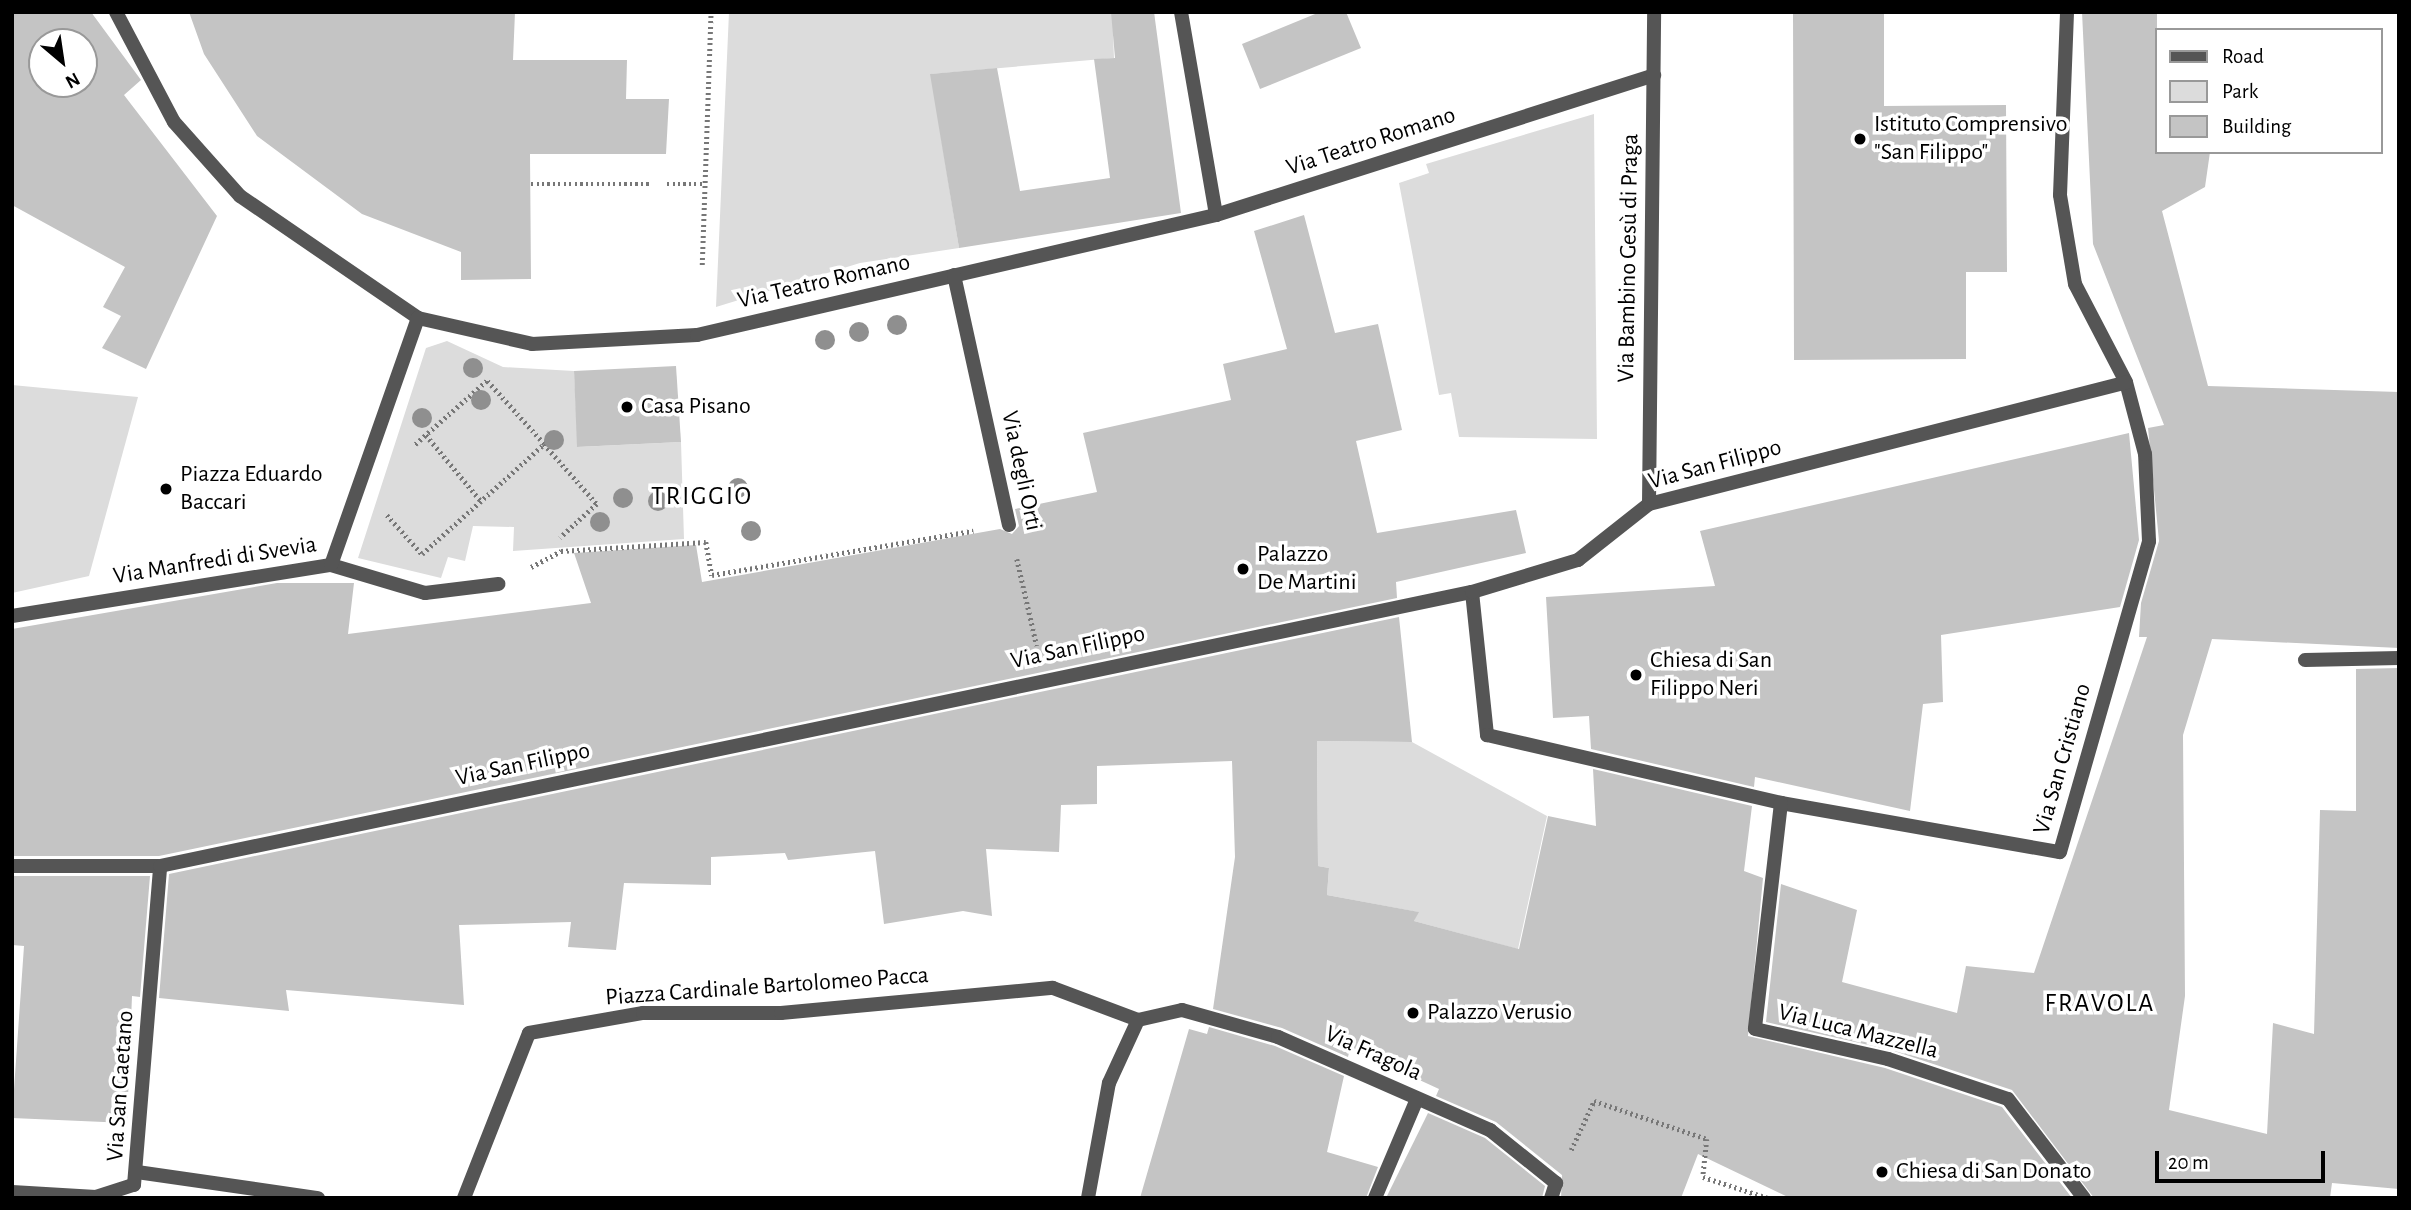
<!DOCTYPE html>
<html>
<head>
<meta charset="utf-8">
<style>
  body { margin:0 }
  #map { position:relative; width:2411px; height:1210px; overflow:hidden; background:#fff; font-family:"Alegreya Sans",sans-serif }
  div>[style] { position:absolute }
  .green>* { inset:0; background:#dcdcdc }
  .building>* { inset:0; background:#c4c4c4 }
  .path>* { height:4.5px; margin-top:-2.25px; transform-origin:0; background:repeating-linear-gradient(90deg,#777 0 2px,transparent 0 5.5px) }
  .lane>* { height:14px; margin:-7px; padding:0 7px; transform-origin:7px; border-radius:7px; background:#555 }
  .street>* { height:14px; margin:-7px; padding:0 7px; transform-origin:7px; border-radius:7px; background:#555 }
  .trees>* { width:20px; height:20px; margin:-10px; border-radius:50%; background:#8f8f8f }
  .dots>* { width:19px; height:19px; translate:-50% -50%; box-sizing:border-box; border:4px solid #fff; border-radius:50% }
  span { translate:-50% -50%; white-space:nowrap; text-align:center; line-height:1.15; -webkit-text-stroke:7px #fff; paint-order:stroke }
  .poi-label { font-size:24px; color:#000 }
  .left { translate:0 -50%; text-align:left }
  .street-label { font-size:24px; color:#000 }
  .neighbourhood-label { font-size:26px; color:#000; letter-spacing:2px }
  .frame { position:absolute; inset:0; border:14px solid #000; pointer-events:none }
  .legend { position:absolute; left:2155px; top:28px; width:228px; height:126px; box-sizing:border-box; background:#fff; border:2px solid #999; margin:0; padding:9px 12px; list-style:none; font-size:21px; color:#000 }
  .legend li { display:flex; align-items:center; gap:14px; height:35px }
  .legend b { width:35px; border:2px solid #999 }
  .north { position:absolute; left:28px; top:28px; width:70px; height:70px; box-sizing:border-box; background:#fff; border:2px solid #999; border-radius:50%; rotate:151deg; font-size:19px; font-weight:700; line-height:28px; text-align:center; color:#000 }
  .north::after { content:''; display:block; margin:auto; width:24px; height:32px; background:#000; clip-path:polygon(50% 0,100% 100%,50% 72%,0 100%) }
  .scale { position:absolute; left:2155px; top:1151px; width:170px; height:32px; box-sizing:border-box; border:4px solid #000; border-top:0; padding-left:9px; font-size:21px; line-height:24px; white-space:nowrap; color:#000; -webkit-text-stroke:5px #fff; paint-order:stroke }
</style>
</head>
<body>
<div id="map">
  <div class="green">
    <div style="clip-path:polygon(729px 12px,1154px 12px,1155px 30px,1113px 34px,1114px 58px,931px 74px,959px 248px,860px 263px,716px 307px)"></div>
    <div style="clip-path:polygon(1594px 114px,1597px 439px,1459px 437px,1451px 393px,1439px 395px,1399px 183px,1429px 173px,1426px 164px)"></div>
    <div style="clip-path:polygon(447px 341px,503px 367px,574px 371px,578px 447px,681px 442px,684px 539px,513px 551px,514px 527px,473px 526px,465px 561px,448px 557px,441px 578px,358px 558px,426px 348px)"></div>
    <div style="clip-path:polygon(12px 385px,138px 397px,89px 576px,12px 593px)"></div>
    <div style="clip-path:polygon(1317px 741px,1412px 742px,1547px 816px,1518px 949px,1414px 921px,1418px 912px,1327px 895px,1329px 868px,1318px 866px)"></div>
  </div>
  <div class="building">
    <div style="clip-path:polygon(evenodd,12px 12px,91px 12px,141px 80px,124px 95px,217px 216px,146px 369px,102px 348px,121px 316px,103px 307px,125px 267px,12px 205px,12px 12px,42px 42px,84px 42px,84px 84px,42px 84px,42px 42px)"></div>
    <div style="clip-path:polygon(189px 12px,515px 12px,513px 60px,627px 60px,626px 99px,669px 99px,666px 154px,530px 154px,531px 279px,461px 280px,461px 252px,362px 214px,257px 136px,204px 54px)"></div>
    <div style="clip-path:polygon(1111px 12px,1154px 12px,1181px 213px,959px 248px,930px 74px,997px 68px,1020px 191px,1110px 178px,1094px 59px,1115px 58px)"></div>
    <div style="clip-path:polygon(1320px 12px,1346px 12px,1361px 48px,1260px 89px,1242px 44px)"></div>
    <div style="clip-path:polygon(1793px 12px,1884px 12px,1884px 106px,2006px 105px,2007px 272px,1966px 272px,1966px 359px,1794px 360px)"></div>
    <div style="clip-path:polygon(2082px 12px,2157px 12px,2157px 152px,2210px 152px,2205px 187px,2162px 211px,2208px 386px,2399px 392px,2399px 648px,2212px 639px,2183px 735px,2185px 996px,2169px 1110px,2267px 1134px,2273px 1023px,2314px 1034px,2320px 810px,2356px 811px,2356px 669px,2399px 668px,2399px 1189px,2332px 1183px,2330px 1198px,2094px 1198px,2012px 1090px,1891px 1050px,1766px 1022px,1781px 884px,1857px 910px,1842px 982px,1957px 1013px,1966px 966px,2034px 973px,2147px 637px,2139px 637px,2141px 603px,2159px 541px,2148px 428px,2164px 425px,2093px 244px)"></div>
    <div style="clip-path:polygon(1304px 215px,1335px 333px,1378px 324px,1402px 430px,1356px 441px,1377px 533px,1516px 510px,1526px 553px,1396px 582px,1397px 598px,159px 856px,12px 856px,12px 629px,277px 583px,354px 583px,348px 634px,591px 603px,574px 553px,696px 545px,702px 582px,1000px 529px,1012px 534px,1019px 526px,1015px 509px,1097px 492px,1083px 433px,1231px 400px,1223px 364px,1287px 349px,1254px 231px)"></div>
    <div style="clip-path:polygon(676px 366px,681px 442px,577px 447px,574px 371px)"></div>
    <div style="clip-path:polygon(2129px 433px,2139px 540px,2120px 607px,1941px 635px,1943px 702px,1923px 704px,1910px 811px,1755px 777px,1754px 787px,1591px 749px,1589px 716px,1553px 718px,1546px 597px,1715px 586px,1700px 531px)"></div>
    <div style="clip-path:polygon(1399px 617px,1412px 742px,1317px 741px,1318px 866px,1329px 868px,1327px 895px,1419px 912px,1414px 921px,1519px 949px,1548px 816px,1596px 826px,1593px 769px,1752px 806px,1744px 871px,1763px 878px,1748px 1036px,1885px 1068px,2002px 1107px,2072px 1198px,1790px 1198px,1698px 1154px,1681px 1198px,1561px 1198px,1562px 1175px,1496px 1122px,1436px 1096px,1439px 1089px,1350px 1048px,1348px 1057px,1282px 1028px,1213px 1009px,1235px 857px,1232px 761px,1097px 766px,1097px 804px,1061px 805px,1059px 852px,986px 849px,992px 916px,963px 911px,884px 924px,875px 851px,788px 860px,785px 853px,711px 857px,711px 885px,624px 883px,616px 950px,568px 947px,571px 922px,459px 925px,464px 1005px,286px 990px,289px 1011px,159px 998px,169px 874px)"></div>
    <div style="clip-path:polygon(12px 876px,150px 876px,140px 997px,132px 996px,127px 1123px,12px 1118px,24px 946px,12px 945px)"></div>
    <div style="clip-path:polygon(1209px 1027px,1275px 1046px,1344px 1076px,1327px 1152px,1378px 1167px,1366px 1198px,1140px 1198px,1189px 1029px,1207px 1034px)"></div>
    <div style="clip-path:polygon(1428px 1113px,1485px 1138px,1545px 1186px,1542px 1198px,1386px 1198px)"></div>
  </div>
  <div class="path">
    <div style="left:531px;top:184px;width:118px"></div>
    <div style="left:667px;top:184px;width:38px"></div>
    <div style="left:702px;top:265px;width:253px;rotate:-88deg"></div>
    <div style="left:426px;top:435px;width:86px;rotate:50.2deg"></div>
    <div style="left:544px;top:444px;width:80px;rotate:48.5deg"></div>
    <div style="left:597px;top:504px;width:50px;rotate:137.4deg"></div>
    <div style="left:387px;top:515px;width:52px;rotate:48.1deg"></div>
    <div style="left:422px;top:554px;width:164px;rotate:-42deg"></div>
    <div style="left:544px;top:444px;width:85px;rotate:-132.1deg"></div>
    <div style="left:487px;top:381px;width:96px;rotate:138.4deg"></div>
    <div style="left:1017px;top:559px;width:89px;rotate:77.1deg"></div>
    <div style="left:531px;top:567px;width:34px;rotate:-28deg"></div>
    <div style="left:561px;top:551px;width:145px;rotate:-3.6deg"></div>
    <div style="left:706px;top:542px;width:34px;rotate:80deg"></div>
    <div style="left:712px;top:575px;width:265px;rotate:-9.6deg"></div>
    <div style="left:1571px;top:1150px;width:54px;rotate:-64.9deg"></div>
    <div style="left:1594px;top:1101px;width:119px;rotate:18.6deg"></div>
    <div style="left:1707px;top:1139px;width:38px;rotate:96deg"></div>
    <div style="left:1703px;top:1177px;width:68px;rotate:17.9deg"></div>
  </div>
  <div class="lane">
    <div style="left:116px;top:12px;width:124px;rotate:62.2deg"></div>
    <div style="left:174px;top:122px;width:99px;rotate:48.3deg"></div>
    <div style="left:240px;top:196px;width:216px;rotate:34.4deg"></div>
    <div style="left:418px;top:318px;width:117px;rotate:12.8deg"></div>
    <div style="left:532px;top:344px;width:165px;rotate:-3.1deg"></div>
    <div style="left:697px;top:335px;width:533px;rotate:-13.02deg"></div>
    <div style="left:1216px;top:215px;width:460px;rotate:-17.7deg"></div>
    <div style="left:1181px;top:12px;width:206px;rotate:80.2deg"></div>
    <div style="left:954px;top:275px;width:256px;rotate:77.6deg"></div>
    <div style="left:331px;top:565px;width:98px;rotate:16.6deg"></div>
    <div style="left:425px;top:593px;width:74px;rotate:-7deg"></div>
    <div style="left:1472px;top:592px;width:144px;rotate:84deg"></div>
    <div style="left:1487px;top:735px;width:302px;rotate:13deg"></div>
    <div style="left:1781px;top:803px;width:283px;rotate:10deg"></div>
    <div style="left:2060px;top:852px;width:323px;rotate:-74deg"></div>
    <div style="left:2149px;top:541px;width:87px;rotate:-92.6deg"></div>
    <div style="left:2145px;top:454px;width:74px;rotate:-104.8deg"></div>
    <div style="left:2126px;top:382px;width:110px;rotate:-117.5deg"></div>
    <div style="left:2075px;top:284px;width:90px;rotate:-99.6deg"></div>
    <div style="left:2060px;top:195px;width:183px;rotate:-87.8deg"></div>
    <div style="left:12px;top:616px;width:323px;rotate:-9.1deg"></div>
    <div style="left:331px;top:565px;width:262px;rotate:-70.6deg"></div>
    <div style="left:2305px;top:660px;width:94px;rotate:-1.2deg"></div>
    <div style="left:1781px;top:803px;width:227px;rotate:96.6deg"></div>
    <div style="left:1755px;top:1029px;width:136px;rotate:12.7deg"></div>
    <div style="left:1888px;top:1059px;width:126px;rotate:18.4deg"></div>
    <div style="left:2008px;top:1099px;width:125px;rotate:52.5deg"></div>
    <div style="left:1138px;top:1020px;width:45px;rotate:-12.8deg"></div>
    <div style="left:1182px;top:1010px;width:100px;rotate:15.7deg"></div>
    <div style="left:1278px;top:1037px;width:232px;rotate:23.7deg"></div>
    <div style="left:1490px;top:1130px;width:85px;rotate:38.8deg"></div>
    <div style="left:1556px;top:1183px;width:16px;rotate:108deg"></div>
    <div style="left:137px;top:1172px;width:183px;rotate:8.2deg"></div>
    <div style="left:12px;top:1192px;width:84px;rotate:3.4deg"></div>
    <div style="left:96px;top:1197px;width:40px;rotate:-18deg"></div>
    <div style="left:134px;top:1185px;width:320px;rotate:-85.3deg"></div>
    <div style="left:464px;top:1198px;width:177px;rotate:-68.5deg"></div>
    <div style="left:529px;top:1033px;width:116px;rotate:-10deg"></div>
    <div style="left:643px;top:1013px;width:138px"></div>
    <div style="left:781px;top:1013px;width:273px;rotate:-5.3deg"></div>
    <div style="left:1053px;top:988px;width:91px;rotate:20.6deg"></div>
    <div style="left:1088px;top:1198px;width:117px;rotate:-79.7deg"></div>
    <div style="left:1109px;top:1083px;width:69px;rotate:-65.3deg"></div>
    <div style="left:1375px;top:1198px;width:108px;rotate:-67deg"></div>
  </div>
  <div class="street">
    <div style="left:1649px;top:504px;width:492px;rotate:-89.4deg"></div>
    <div style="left:12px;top:866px;width:148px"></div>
    <div style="left:160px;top:866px;width:1340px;rotate:-11.8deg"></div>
    <div style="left:1472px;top:592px;width:111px;rotate:-16.8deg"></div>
    <div style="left:1578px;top:560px;width:90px;rotate:-38.3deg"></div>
    <div style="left:1649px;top:504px;width:492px;rotate:-14.3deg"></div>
  </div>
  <div class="trees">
    <div style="left:897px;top:325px"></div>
    <div style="left:859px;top:332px"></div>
    <div style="left:825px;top:340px"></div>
    <div style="left:473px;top:368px"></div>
    <div style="left:481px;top:400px"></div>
    <div style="left:422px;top:418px"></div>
    <div style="left:554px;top:440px"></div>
    <div style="left:738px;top:488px"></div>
    <div style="left:623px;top:498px"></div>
    <div style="left:658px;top:501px"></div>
    <div style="left:600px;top:522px"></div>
    <div style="left:751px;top:531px"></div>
  </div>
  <div class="dots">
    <div style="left:1860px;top:139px;background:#000"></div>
    <div style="left:627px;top:407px;background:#000"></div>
    <div style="left:166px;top:489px;background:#000"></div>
    <div style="left:1243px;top:569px;background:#000"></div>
    <div style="left:1636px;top:675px;background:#000"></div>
    <div style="left:1413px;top:1013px;background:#000"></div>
    <div style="left:1882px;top:1172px;background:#000"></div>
  </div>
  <div class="poi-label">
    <span class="left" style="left:1874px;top:139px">Istituto Comprensivo<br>"San Filippo"</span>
    <span class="left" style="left:641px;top:407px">Casa Pisano</span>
    <span class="left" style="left:180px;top:489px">Piazza Eduardo<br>Baccari</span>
    <span class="left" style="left:1257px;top:569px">Palazzo<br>De Martini</span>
    <span class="left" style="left:1650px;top:675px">Chiesa di San<br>Filippo Neri</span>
    <span class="left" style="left:1427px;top:1013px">Palazzo Verusio</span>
    <span class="left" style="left:1896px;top:1172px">Chiesa di San Donato</span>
  </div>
  <div class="street-label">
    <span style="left:1371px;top:142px;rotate:-18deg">Via Teatro Romano</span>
    <span style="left:1629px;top:258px;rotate:-89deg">Via Bambino Gesù di Praga</span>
    <span style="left:824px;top:282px;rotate:-13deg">Via Teatro Romano</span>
    <span style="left:1715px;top:465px;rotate:-15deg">Via San Filippo</span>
    <span style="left:1021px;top:471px;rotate:78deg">Via degli Orti</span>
    <span style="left:215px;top:561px;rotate:-9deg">Via Manfredi di Svevia</span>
    <span style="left:1078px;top:648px;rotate:-12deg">Via San Filippo</span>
    <span style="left:2063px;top:759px;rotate:-74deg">Via San Cristiano</span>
    <span style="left:523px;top:765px;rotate:-12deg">Via San Filippo</span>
    <span style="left:767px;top:987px;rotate:-4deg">Piazza Cardinale Bartolomeo Pacca</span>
    <span style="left:1858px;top:1032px;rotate:14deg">Via Luca Mazzella</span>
    <span style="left:1373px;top:1054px;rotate:24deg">Via Fragola</span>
    <span style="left:121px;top:1086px;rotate:-86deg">Via San Gaetano</span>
  </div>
  <div class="neighbourhood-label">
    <span style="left:702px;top:497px">TRIGGIO</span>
    <span style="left:2100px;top:1004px">FRAVOLA</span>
  </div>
  <div class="frame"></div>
  <ul class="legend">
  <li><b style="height:9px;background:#555"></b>Road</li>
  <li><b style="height:19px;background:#dcdcdc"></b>Park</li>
  <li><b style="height:19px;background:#c4c4c4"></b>Building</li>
  </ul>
  <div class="north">N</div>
  <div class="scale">20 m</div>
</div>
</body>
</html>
